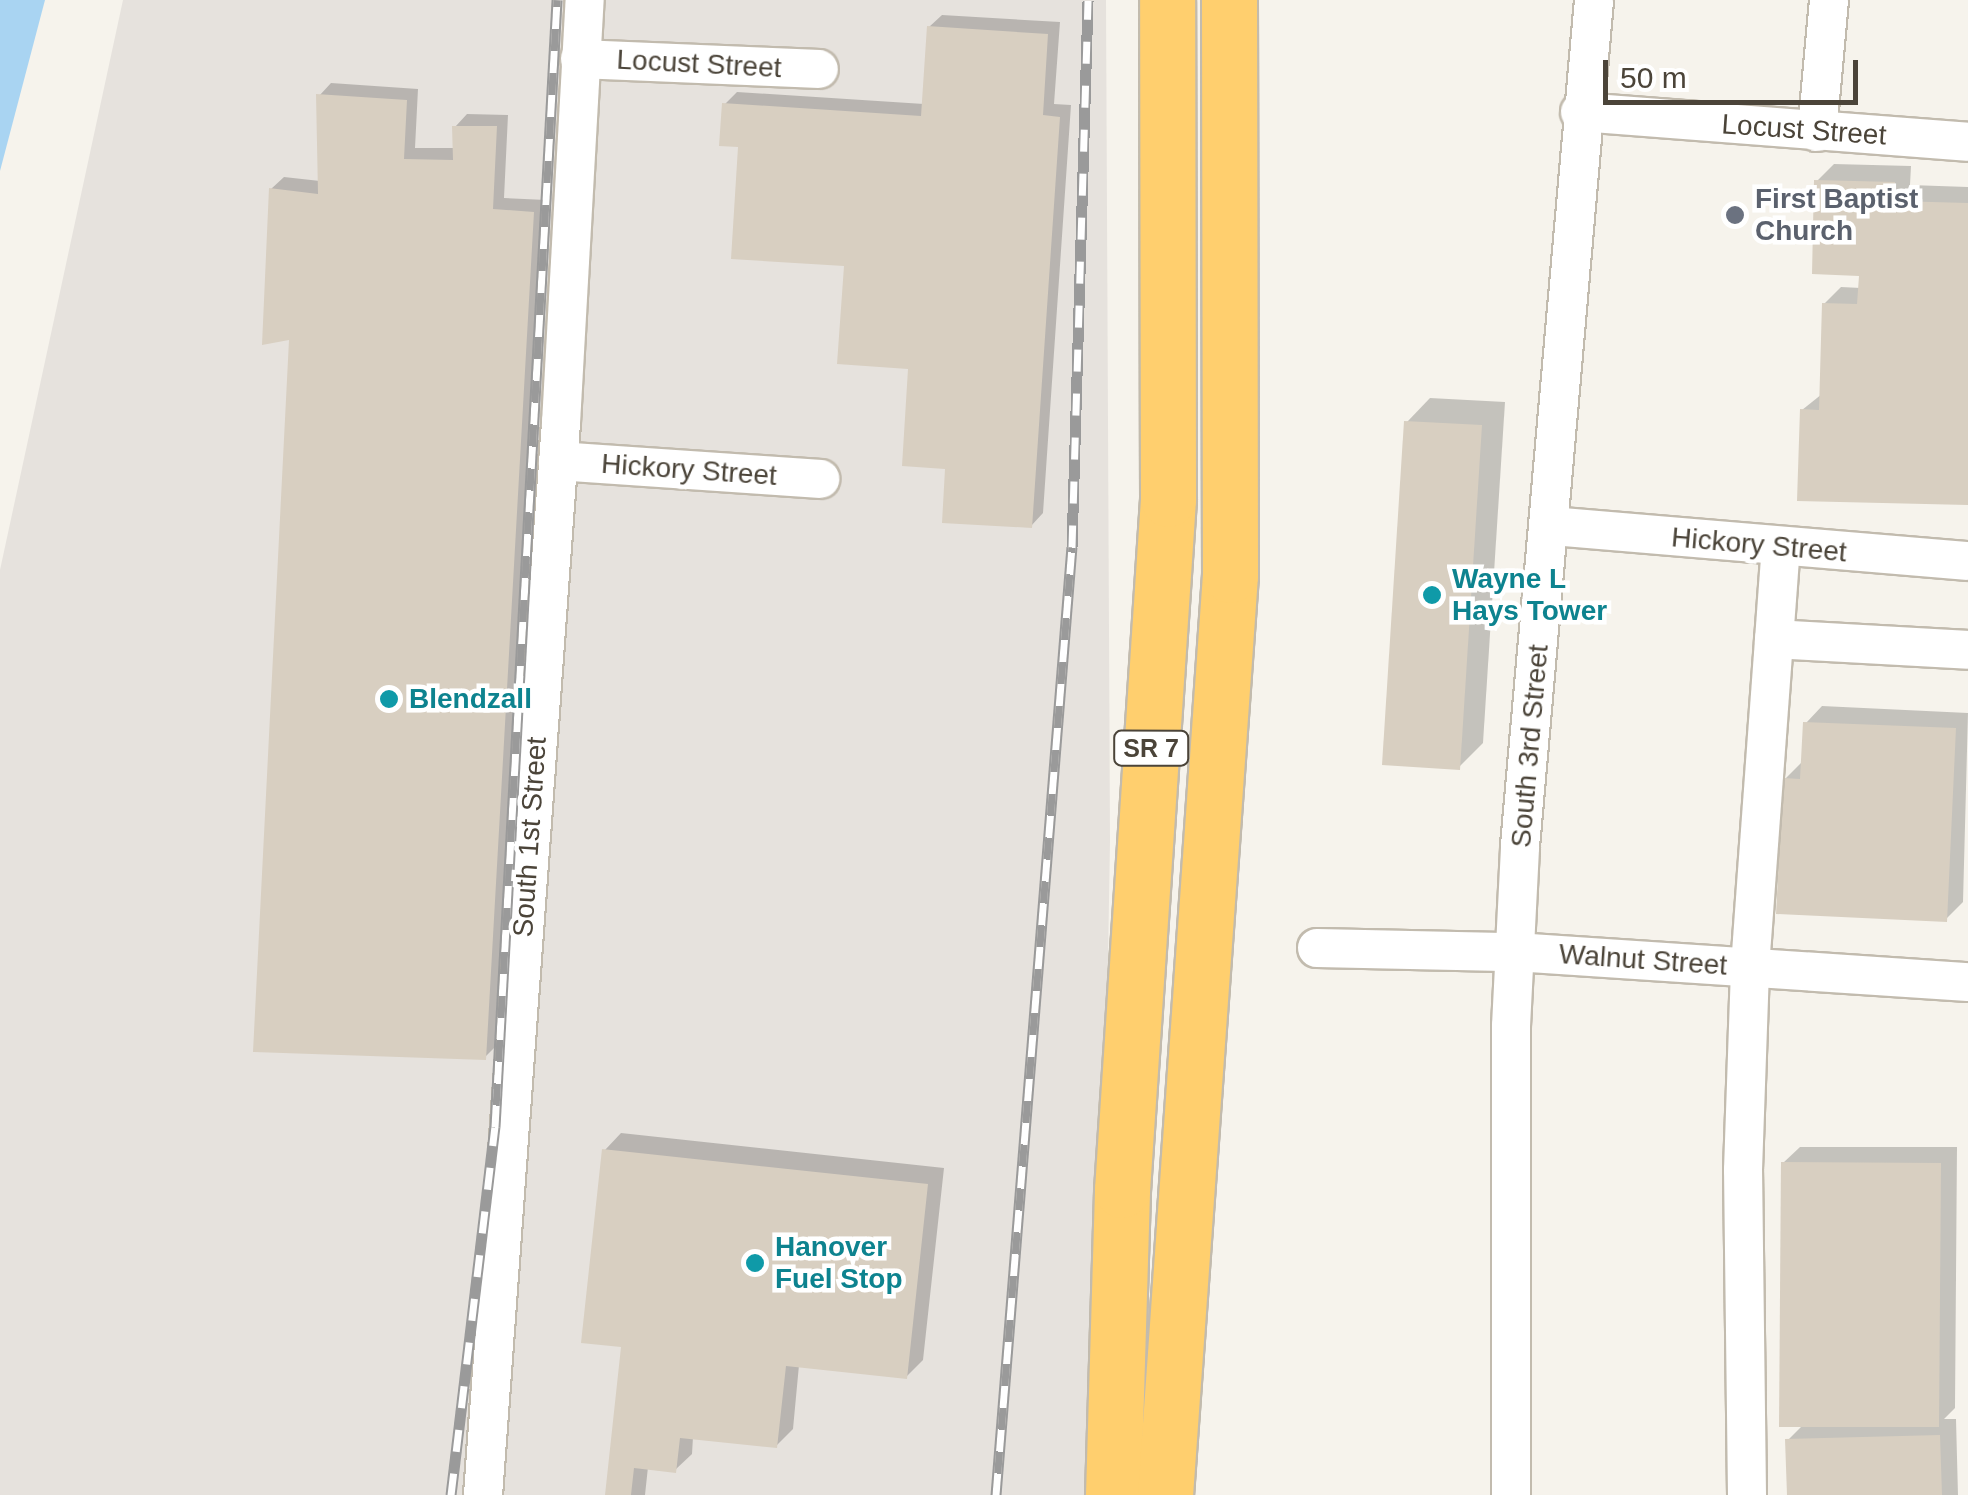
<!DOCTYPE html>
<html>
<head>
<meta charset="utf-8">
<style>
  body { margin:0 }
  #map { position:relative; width:1968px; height:1495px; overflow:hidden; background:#f6f3ec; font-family:Helvetica,sans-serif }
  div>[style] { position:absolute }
  .industrial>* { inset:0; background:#e6e2dd }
  .water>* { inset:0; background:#a9d4f2 }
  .shadow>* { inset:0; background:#0003 }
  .building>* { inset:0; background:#d8cfc1 }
  .roads { filter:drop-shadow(2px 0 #c2bbae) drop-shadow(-2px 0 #c2bbae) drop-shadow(0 2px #c2bbae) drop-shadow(0 -2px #c2bbae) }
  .minor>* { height:38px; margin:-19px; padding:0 19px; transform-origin:19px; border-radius:19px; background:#fff }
  .highway>* { height:55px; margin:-27.5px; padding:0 27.5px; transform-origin:27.5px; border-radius:27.5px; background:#ffcf6e }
  .rail>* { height:11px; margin-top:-5.5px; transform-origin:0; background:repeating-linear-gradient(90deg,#fff 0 22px,#9a9a9a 0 44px); box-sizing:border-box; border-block:2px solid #9a9a9a }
  .dots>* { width:28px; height:28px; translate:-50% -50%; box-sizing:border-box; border:5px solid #fff; border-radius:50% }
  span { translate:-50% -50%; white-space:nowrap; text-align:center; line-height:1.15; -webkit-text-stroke:9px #fff; paint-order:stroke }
  .shield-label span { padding:2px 8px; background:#fff; border:2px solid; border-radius:8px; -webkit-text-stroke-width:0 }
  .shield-label { font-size:25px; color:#4b4439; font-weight:700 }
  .street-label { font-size:28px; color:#4b4439 }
  .worship-label { font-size:28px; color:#5b616d; font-weight:700 }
  .left { translate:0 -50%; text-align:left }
  .culture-label { font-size:28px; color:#0d838f; font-weight:700 }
  .scale { position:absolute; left:1603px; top:60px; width:255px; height:45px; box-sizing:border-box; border:5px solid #4b4439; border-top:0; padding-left:12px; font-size:30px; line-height:35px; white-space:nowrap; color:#4b4439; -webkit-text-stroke:8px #fff; paint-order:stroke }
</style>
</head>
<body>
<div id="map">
  <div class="industrial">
    <div style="clip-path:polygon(123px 0,1106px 0,1110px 841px,1099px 1495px,0 1495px,0 570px)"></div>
  </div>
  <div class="water">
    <div style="clip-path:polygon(0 0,45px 0,0 171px)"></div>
  </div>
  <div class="shadow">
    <div style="clip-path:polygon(942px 15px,1060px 22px,1054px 104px,1071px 105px,1043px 513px,1031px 526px,948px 466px,911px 367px,846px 264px,740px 145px,725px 104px,737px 92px,924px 104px,929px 27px)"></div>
    <div style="clip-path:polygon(331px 83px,418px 89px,415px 148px,456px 148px,455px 127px,467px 114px,508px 115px,504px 198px,546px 200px,498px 1044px,485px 1057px,292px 337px,271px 189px,284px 177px,320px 181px,319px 96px)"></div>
    <div style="clip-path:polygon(1834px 164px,1911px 166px,1910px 185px,1968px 187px,1968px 503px,1802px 410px,1822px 394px,1824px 304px,1841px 287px,1861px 288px,1861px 273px,1817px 181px)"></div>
    <div style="clip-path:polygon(1430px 398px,1505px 402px,1483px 743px,1459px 767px,1407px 422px)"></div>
    <div style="clip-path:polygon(1822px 706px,1968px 713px,1963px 902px,1946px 919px,1785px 779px,1802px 762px,1806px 723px)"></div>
    <div style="clip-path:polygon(621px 1133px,944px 1168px,923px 1360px,906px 1377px,799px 1365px,793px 1429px,776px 1446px,693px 1437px,692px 1454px,675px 1470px,648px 1467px,645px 1495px,608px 1495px,624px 1345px,605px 1150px)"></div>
    <div style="clip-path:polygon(1800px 1147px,1957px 1147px,1955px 1408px,1944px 1419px,1956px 1419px,1958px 1495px,1829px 1495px,1788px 1440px,1804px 1424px,1783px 1163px)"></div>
  </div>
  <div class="building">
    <div style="clip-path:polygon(927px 26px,1048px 34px,1043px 115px,1060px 117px,1032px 528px,942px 523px,945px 469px,902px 466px,908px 369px,837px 364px,844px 266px,731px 259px,738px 147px,719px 146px,722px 103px,921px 116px)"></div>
    <div style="clip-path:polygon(316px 94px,407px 100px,404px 159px,453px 160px,452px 126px,497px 126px,493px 209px,534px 212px,486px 1060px,253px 1052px,289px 340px,262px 345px,269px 188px,318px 194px)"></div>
    <div style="clip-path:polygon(1814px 180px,1895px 182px,1895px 201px,1968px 203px,1968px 505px,1797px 501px,1800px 409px,1819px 410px,1822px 303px,1857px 304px,1859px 276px,1812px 274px)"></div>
    <div style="clip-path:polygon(1404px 421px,1482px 425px,1460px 770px,1382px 765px)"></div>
    <div style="clip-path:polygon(1803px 722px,1956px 728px,1947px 922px,1776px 914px,1783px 778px,1800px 779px)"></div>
    <div style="clip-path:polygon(602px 1149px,928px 1184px,907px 1379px,786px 1366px,777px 1448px,680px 1438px,676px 1473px,634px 1468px,631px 1495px,605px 1495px,621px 1347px,581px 1343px)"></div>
    <div style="clip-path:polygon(1781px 1162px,1941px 1163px,1939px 1427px,1779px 1427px)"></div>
    <div style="clip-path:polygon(1940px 1435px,1942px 1495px,1787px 1495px,1785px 1439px)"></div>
  </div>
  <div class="roads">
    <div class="minor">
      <div style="left:580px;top:59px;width:239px;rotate:2.4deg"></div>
      <div style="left:1580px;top:112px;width:389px;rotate:4.4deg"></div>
      <div style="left:1817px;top:132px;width:133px;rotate:-84.8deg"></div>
      <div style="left:558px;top:461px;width:263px;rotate:3.9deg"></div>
      <div style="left:1551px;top:526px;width:418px;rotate:4.8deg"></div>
      <div style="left:1774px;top:639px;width:194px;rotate:3.2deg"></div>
      <div style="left:1317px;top:948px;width:198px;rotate:1.2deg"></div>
      <div style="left:1515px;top:952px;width:454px;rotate:3.8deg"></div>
      <div style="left:483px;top:1495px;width:1075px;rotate:-85.84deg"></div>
      <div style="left:561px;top:423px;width:424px;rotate:-86.8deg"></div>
      <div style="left:1511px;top:1495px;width:469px;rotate:-90deg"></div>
      <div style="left:1511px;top:1026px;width:180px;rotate:-87.1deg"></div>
      <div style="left:1520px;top:846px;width:849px;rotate:-85deg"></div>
      <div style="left:1747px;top:1495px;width:325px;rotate:-90.7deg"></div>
      <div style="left:1743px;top:1170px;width:203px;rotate:-88deg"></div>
      <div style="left:1750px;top:967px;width:419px;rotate:-85.8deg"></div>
    </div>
    <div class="highway">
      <div style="left:1113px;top:1495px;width:305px;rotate:-88.3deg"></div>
      <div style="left:1122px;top:1190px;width:693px;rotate:-86.19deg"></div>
      <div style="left:1168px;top:499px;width:499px;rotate:-90.1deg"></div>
      <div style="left:1165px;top:1495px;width:922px;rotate:-85.96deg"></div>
      <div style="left:1230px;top:575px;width:575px;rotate:-90.1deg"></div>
    </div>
  </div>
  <div class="rail">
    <div style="left:451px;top:1495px;width:371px;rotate:-83.2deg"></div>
    <div style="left:495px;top:1127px;width:1129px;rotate:-86.85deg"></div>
    <div style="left:996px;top:1495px;width:951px;rotate:-85.42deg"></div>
    <div style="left:1072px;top:547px;width:547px;rotate:-88.32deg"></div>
  </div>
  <div class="dots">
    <div style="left:1735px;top:215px;background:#6b7280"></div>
    <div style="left:1432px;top:595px;background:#0f9aa8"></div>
    <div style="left:389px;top:699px;background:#0f9aa8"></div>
    <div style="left:755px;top:1263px;background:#0f9aa8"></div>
  </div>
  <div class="shield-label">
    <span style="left:1151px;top:748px">SR 7</span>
  </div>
  <div class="street-label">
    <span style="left:699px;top:64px;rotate:3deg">Locust Street</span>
    <span style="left:1804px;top:130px;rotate:4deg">Locust Street</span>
    <span style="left:689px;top:470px;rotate:4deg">Hickory Street</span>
    <span style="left:1759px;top:545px;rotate:5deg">Hickory Street</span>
    <span style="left:1530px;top:746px;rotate:-85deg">South 3rd Street</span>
    <span style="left:530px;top:837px;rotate:-86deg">South 1st Street</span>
    <span style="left:1643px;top:960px;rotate:4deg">Walnut Street</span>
  </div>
  <div class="worship-label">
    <span class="left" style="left:1755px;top:215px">First Baptist<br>Church</span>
  </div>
  <div class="culture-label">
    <span class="left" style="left:1452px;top:595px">Wayne L<br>Hays Tower</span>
    <span class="left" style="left:409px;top:699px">Blendzall</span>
    <span class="left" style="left:775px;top:1263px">Hanover<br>Fuel Stop</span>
  </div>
  <div class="scale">50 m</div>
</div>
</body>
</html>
